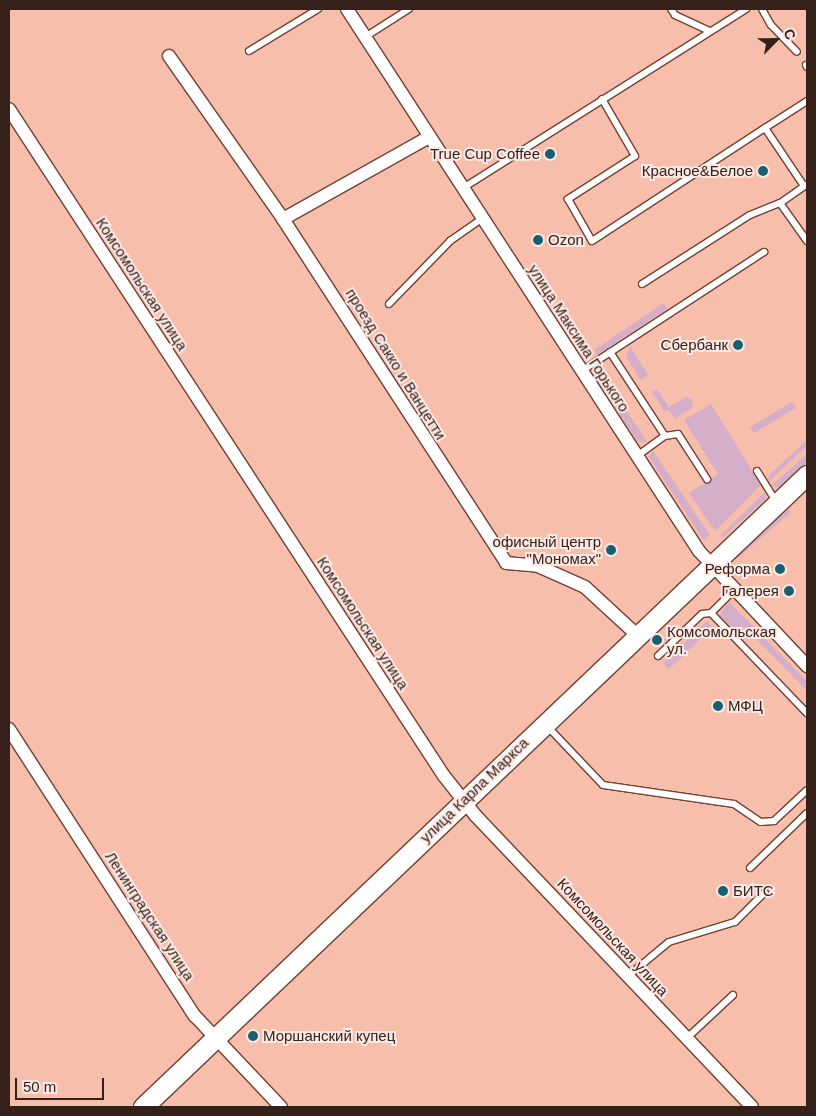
<!DOCTYPE html>
<html>
<head>
<meta charset="utf-8">
<style>
  body { margin:0 }
  #map { position:relative; width:816px; height:1116px; overflow:hidden; background:#f8beac; font-family:Helvetica,sans-serif }
  div>[style] { position:absolute }
  .green>* { inset:0; background:#d5aec9 }
  .roads { filter:drop-shadow(1px 0 #714132) drop-shadow(-1px 0 #714132) drop-shadow(0 1px #714132) drop-shadow(0 -1px #714132) }
  .lane>* { height:6px; margin:-3px; padding:0 3px; transform-origin:3px; border-radius:3px; background:#fff }
  .street>* { height:12px; margin:-6px; padding:0 6px; transform-origin:6px; border-radius:6px; background:#fff }
  .secondary>* { height:19px; margin:-9.5px; padding:0 9.5px; transform-origin:9.5px; border-radius:9.5px; background:#fff }
  .dots>* { width:14px; height:14px; translate:-50% -50%; box-sizing:border-box; border:2px solid #fce9e4; border-radius:50% }
  span { translate:-50% -50%; white-space:nowrap; text-align:center; line-height:1.15; -webkit-text-stroke:4px #fce9e4; paint-order:stroke }
  .poi-label { font-size:15px; color:#36211a }
  .right { translate:-100% -50%; text-align:right }
  .left { translate:0 -50%; text-align:left }
  .street-label { font-size:15px; color:#36211a }
  .frame { position:absolute; inset:0; border:10px solid #36211a; pointer-events:none }
  .north { position:absolute; left:751px; top:15px; width:50px; height:50px; -webkit-text-stroke:4px #fce9e4; paint-order:stroke; rotate:67deg; font-size:14px; font-weight:700; line-height:20px; text-align:center; color:#36211a }
  .north::after { content:''; display:block; margin:auto; width:18px; height:22px; background:#36211a; clip-path:polygon(50% 0,100% 100%,50% 72%,0 100%) }
  .scale { position:absolute; left:15px; top:1078px; width:89px; height:22px; box-sizing:border-box; border:2px solid #36211a; border-top:0; padding-left:6px; font-size:15px; line-height:18px; white-space:nowrap; color:#36211a; -webkit-text-stroke:4px #fce9e4; paint-order:stroke }
</style>
</head>
<body>
<div id="map">
  <div class="green">
    <div style="clip-path:polygon(664px 303px,667px 309px,597px 355px,594px 350px)"></div>
    <div style="clip-path:polygon(630px 346px,648px 375px,640px 380px,626px 356px)"></div>
    <div style="clip-path:polygon(597px 365px,647px 442px,638px 442px,594px 376px)"></div>
    <div style="clip-path:polygon(657px 389px,669px 407px,686px 397px,692px 399px,693px 407px,675px 419px,669px 410px,665px 412px,652px 392px)"></div>
    <div style="clip-path:polygon(792px 402px,796px 408px,754px 433px,750px 427px)"></div>
    <div style="clip-path:polygon(711px 404px,761px 485px,715px 531px,689px 493px,718px 474px,684px 420px)"></div>
    <div style="clip-path:polygon(807px 440px,807px 446px,768px 482px,770px 474px)"></div>
    <div style="clip-path:polygon(653px 451px,710px 535px,704px 541px,649px 457px)"></div>
    <div style="clip-path:polygon(807px 454px,807px 462px,779px 487px,771px 486px)"></div>
    <div style="clip-path:polygon(765px 492px,766px 499px,723px 537px,721px 535px)"></div>
    <div style="clip-path:polygon(789px 509px,790px 513px,738px 558px,737px 554px)"></div>
    <div style="clip-path:polygon(729px 602px,807px 681px,807px 691px,744px 626px,736px 631px,719px 615px)"></div>
    <div style="clip-path:polygon(707px 621px,713px 627px,669px 669px,663px 663px)"></div>
  </div>
  <div class="roads">
    <div class="lane">
      <div style="left:671px;top:9px;width:7px;rotate:56deg"></div>
      <div style="left:675px;top:15px;width:38px;rotate:25deg"></div>
      <div style="left:762px;top:9px;width:18px;rotate:61deg"></div>
      <div style="left:771px;top:25px;width:37px;rotate:46deg"></div>
      <div style="left:365px;top:37px;width:52px;rotate:-32.5deg"></div>
      <div style="left:249px;top:51px;width:81px;rotate:-31.3deg"></div>
      <div style="left:806px;top:65px;width:2px;rotate:63deg"></div>
      <div style="left:602px;top:99px;width:66px;rotate:59.9deg"></div>
      <div style="left:635px;top:156px;width:80px;rotate:147.3deg"></div>
      <div style="left:568px;top:199px;width:48px;rotate:60.3deg"></div>
      <div style="left:592px;top:241px;width:207px;rotate:-33.2deg"></div>
      <div style="left:765px;top:128px;width:70px;rotate:56.1deg"></div>
      <div style="left:765px;top:128px;width:50px;rotate:-32.7deg"></div>
      <div style="left:806px;top:185px;width:32px;rotate:145deg"></div>
      <div style="left:780px;top:203px;width:47px;rotate:54.6deg"></div>
      <div style="left:463px;top:188px;width:335px;rotate:-32.3deg"></div>
      <div style="left:642px;top:284px;width:128px;rotate:-32.6deg"></div>
      <div style="left:750px;top:215px;width:32px;rotate:-22deg"></div>
      <div style="left:389px;top:304px;width:88px;rotate:-45.9deg"></div>
      <div style="left:450px;top:241px;width:39px;rotate:-35deg"></div>
      <div style="left:610px;top:352px;width:100px;rotate:56.8deg"></div>
      <div style="left:580px;top:372px;width:220px;rotate:-33.1deg"></div>
      <div style="left:637px;top:456px;width:34px;rotate:-36deg"></div>
      <div style="left:665px;top:436px;width:13px;rotate:-9deg"></div>
      <div style="left:678px;top:434px;width:54px;rotate:57.2deg"></div>
      <div style="left:757px;top:471px;width:36px;rotate:58deg"></div>
      <div style="left:735px;top:589px;width:34px;rotate:135deg"></div>
      <div style="left:711px;top:613px;width:139px;rotate:46.2deg"></div>
      <div style="left:658px;top:656px;width:61px;rotate:-43.7deg"></div>
      <div style="left:702px;top:614px;width:9px;rotate:-6deg"></div>
      <div style="left:547px;top:726px;width:81px;rotate:46.5deg"></div>
      <div style="left:603px;top:785px;width:132px;rotate:8.3deg"></div>
      <div style="left:734px;top:804px;width:32px;rotate:34deg"></div>
      <div style="left:761px;top:822px;width:13px;rotate:-4deg"></div>
      <div style="left:774px;top:821px;width:45px;rotate:-43.2deg"></div>
      <div style="left:750px;top:868px;width:79px;rotate:-44deg"></div>
      <div style="left:628px;top:976px;width:53px;rotate:-39.7deg"></div>
      <div style="left:669px;top:942px;width:69px;rotate:-16.9deg"></div>
      <div style="left:735px;top:922px;width:42px;rotate:-45deg"></div>
      <div style="left:687px;top:1038px;width:63px;rotate:-43.1deg"></div>
    </div>
    <div class="street">
      <div style="left:347px;top:9px;width:646px;rotate:57deg"></div>
      <div style="left:699px;top:551px;width:158px;rotate:46.8deg"></div>
      <div style="left:169px;top:56px;width:199px;rotate:55deg"></div>
      <div style="left:283px;top:219px;width:410px;rotate:57deg"></div>
      <div style="left:506px;top:563px;width:32px;rotate:5deg"></div>
      <div style="left:538px;top:566px;width:51px;rotate:24.1deg"></div>
      <div style="left:585px;top:587px;width:71px;rotate:42.7deg"></div>
      <div style="left:9px;top:109px;width:796px;rotate:56.89deg"></div>
      <div style="left:444px;top:776px;width:50px;rotate:51.5deg"></div>
      <div style="left:475px;top:815px;width:402px;rotate:46.5deg"></div>
      <div style="left:283px;top:219px;width:167px;rotate:-29.3deg"></div>
      <div style="left:9px;top:729px;width:342px;rotate:57.1deg"></div>
      <div style="left:195px;top:1016px;width:125px;rotate:46.6deg"></div>
    </div>
    <div class="secondary">
      <div style="left:143px;top:1107px;width:917px;rotate:-43.59deg"></div>
    </div>
  </div>
  <div class="dots">
    <div style="left:550px;top:154px;background:#195f70"></div>
    <div style="left:763px;top:171px;background:#195f70"></div>
    <div style="left:538px;top:240px;background:#195f70"></div>
    <div style="left:738px;top:345px;background:#195f70"></div>
    <div style="left:611px;top:550px;background:#195f70"></div>
    <div style="left:780px;top:569px;background:#195f70"></div>
    <div style="left:789px;top:591px;background:#195f70"></div>
    <div style="left:657px;top:640px;background:#195f70"></div>
    <div style="left:718px;top:706px;background:#195f70"></div>
    <div style="left:723px;top:891px;background:#195f70"></div>
    <div style="left:253px;top:1036px;background:#195f70"></div>
  </div>
  <div class="poi-label">
    <span class="right" style="left:540px;top:154px">True Cup Coffee</span>
    <span class="right" style="left:753px;top:171px">Красное&amp;Белое</span>
    <span class="left" style="left:548px;top:240px">Ozon</span>
    <span class="right" style="left:728px;top:345px">Сбербанк</span>
    <span class="right" style="left:601px;top:550px">офисный центр<br>"Мономах"</span>
    <span class="right" style="left:770px;top:569px">Реформа</span>
    <span class="right" style="left:779px;top:591px">Галерея</span>
    <span class="left" style="left:667px;top:640px">Комсомольская<br>ул.</span>
    <span class="left" style="left:728px;top:706px">МФЦ</span>
    <span class="left" style="left:733px;top:891px">БИТС</span>
    <span class="left" style="left:263px;top:1036px">Моршанский купец</span>
  </div>
  <div class="street-label">
    <span style="left:142px;top:284px;rotate:57deg">Комсомольская улица</span>
    <span style="left:579px;top:338px;rotate:57deg">улица Максима Горького</span>
    <span style="left:396px;top:364px;rotate:58deg">проезд Сакко и Ванцетти</span>
    <span style="left:363px;top:623px;rotate:57deg">Комсомольская улица</span>
    <span style="left:474px;top:790px;rotate:-44deg">улица Карла Маркса</span>
    <span style="left:150px;top:916px;rotate:57deg">Ленинградская улица</span>
    <span style="left:613px;top:937px;rotate:47deg">Комсомольская улица</span>
  </div>
  <div class="frame"></div>
  <div class="north">С</div>
  <div class="scale">50 m</div>
</div>
</body>
</html>
